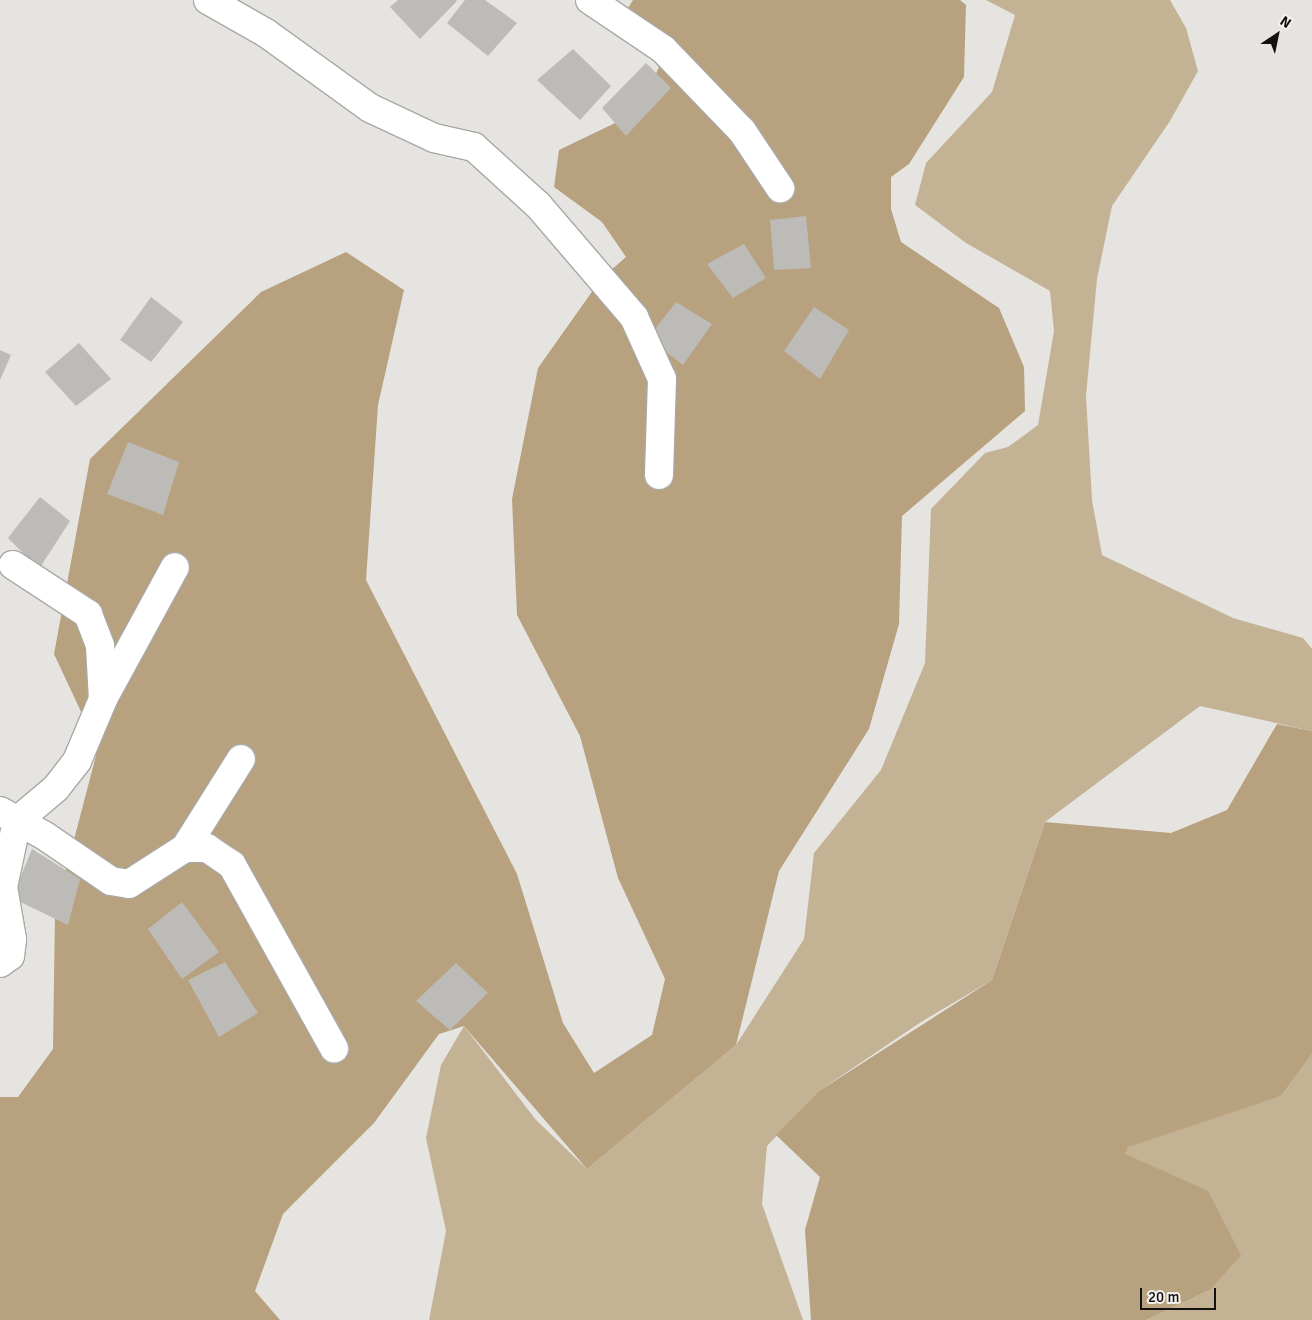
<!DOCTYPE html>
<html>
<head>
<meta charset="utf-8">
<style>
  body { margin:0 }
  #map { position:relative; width:1312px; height:1320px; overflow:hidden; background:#e6e4e0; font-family:Signika,sans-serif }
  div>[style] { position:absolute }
  .green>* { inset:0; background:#c4b295 }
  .forest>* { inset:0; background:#b7a17e }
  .building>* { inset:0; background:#bdbbb7 }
  .roads { filter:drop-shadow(1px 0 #aaa8a5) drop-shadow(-1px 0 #aaa8a5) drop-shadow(0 1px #aaa8a5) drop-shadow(0 -1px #aaa8a5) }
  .minor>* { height:28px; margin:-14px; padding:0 14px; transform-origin:14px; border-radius:14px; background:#fff }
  span { translate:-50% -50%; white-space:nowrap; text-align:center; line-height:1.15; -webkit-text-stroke:4.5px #f3f1ed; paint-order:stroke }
  .north { position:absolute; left:1252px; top:10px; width:50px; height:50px; -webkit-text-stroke:4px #f3f1ed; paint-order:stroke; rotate:34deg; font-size:14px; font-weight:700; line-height:20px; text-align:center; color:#121110 }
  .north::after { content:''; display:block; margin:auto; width:18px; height:22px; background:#121110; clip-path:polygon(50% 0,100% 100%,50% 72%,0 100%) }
  .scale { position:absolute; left:1140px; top:1288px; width:76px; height:22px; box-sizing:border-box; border:2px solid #121110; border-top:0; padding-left:6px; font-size:15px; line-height:18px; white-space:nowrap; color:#121110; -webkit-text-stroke:4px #f3f1ed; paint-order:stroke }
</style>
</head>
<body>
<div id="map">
  <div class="green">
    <div style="clip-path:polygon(986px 0,1170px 0,1186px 28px,1198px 71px,1170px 121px,1112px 206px,1097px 279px,1086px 396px,1092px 500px,1102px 555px,1233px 618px,1303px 638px,1312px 649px,1312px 731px,1200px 706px,1045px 822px,992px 980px,921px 1022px,819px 1091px,767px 1146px,762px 1204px,803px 1320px,429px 1320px,446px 1231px,426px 1138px,441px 1065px,464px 1026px,536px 1120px,587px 1169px,736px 1045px,804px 939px,814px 853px,881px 770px,925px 663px,931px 509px,985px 453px,1008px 447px,1038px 425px,1054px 331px,1050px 291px,966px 243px,915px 205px,926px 163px,992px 92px,1015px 15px)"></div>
    <div style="clip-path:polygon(1312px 1054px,1312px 1320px,1146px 1320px,1210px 1290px,1123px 1154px,1133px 1140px,1281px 1096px)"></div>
  </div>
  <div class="forest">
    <div style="clip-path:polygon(633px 0,960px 0,966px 5px,964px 77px,909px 164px,891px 177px,891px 209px,901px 242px,999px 308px,1024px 367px,1025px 411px,902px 516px,899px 624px,869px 729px,779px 871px,736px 1045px,587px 1169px,464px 1026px,439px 1034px,374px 1123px,283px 1214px,255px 1291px,280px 1320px,0 1320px,0 1097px,18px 1097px,53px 1049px,55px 912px,98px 748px,54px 654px,90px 459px,261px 292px,346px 252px,404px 290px,378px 405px,366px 580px,517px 874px,563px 1023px,594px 1073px,652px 1035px,665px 979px,618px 878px,580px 736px,517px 615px,512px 499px,538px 368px,601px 279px,626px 257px,602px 222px,554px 187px,559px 150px,638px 112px,659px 67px,631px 32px,625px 13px)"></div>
    <div style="clip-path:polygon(1277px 724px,1312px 731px,1312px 1054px,1281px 1096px,1128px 1147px,1125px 1154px,1208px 1191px,1241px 1255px,1210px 1290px,1146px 1320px,811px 1320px,805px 1230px,820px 1177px,776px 1135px,819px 1091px,992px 980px,1045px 822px,1171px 833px,1227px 810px)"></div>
  </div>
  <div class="building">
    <div style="clip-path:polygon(398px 0,456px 0,457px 1px,420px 39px,390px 7px)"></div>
    <div style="clip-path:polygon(465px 0,485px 0,517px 23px,488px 56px,447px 23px)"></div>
    <div style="clip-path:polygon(573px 49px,611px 86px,580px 120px,537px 80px)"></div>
    <div style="clip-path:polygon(646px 63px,671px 88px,626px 136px,602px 108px)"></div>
    <div style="clip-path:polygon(806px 216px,811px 268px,774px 270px,770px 220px)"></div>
    <div style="clip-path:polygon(744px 244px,766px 278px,733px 298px,707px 264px)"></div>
    <div style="clip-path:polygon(151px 297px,183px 322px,151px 362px,120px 340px)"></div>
    <div style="clip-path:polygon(676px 302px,712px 324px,683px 365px,648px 338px)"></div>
    <div style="clip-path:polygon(814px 307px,849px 330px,820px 379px,784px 351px)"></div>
    <div style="clip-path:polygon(79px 343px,111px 379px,76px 406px,45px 372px)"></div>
    <div style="clip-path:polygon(0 350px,11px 355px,0 380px)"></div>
    <div style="clip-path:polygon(128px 442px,179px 462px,163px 515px,107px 494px)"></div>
    <div style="clip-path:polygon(40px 497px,70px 521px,39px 569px,8px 538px)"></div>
    <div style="clip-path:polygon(32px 849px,80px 879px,68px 925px,12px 898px)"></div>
    <div style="clip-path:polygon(182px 902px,219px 952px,182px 979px,148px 929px)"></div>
    <div style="clip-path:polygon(225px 962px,258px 1013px,219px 1037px,188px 980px)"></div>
    <div style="clip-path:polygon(456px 963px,488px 993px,450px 1030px,416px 1001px)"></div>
  </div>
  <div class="roads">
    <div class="minor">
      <div style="left:208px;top:0;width:67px;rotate:29.6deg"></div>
      <div style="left:266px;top:33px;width:128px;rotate:35.8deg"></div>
      <div style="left:370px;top:108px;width:71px;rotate:25.1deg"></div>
      <div style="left:434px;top:138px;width:41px;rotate:12.7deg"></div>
      <div style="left:474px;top:147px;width:86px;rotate:42.2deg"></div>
      <div style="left:538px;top:205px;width:148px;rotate:49.4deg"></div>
      <div style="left:634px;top:317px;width:68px;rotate:65.7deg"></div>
      <div style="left:662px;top:379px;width:96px;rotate:91.8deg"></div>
      <div style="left:590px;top:0;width:88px;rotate:33.9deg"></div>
      <div style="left:663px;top:49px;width:114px;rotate:46.1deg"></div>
      <div style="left:742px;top:131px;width:69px;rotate:56.3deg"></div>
      <div style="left:13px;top:565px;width:90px;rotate:33.2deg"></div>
      <div style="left:88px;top:614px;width:34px;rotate:69deg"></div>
      <div style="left:100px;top:646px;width:53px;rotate:86.8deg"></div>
      <div style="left:0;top:811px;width:51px;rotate:29.1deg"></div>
      <div style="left:45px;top:836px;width:80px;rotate:34.3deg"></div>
      <div style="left:111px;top:881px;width:18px;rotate:9deg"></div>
      <div style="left:129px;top:884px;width:67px;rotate:-32.7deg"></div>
      <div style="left:185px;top:848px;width:22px"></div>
      <div style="left:207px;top:848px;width:30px;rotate:34deg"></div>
      <div style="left:232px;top:865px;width:210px;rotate:60.9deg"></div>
      <div style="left:185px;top:848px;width:105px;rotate:-57.8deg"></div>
      <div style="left:0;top:963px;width:12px;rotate:-35deg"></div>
      <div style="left:10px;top:956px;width:17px;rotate:-83deg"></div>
      <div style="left:12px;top:939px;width:53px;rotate:-99.8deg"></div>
      <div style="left:3px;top:887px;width:67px;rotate:-78deg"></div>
      <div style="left:17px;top:821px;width:51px;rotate:-40.2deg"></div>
      <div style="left:56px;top:788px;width:34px;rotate:-52deg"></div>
      <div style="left:77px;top:761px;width:67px;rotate:-67.2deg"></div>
      <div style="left:103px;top:699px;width:150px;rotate:-61.4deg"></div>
    </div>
  </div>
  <div class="north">N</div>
  <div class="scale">20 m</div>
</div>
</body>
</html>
